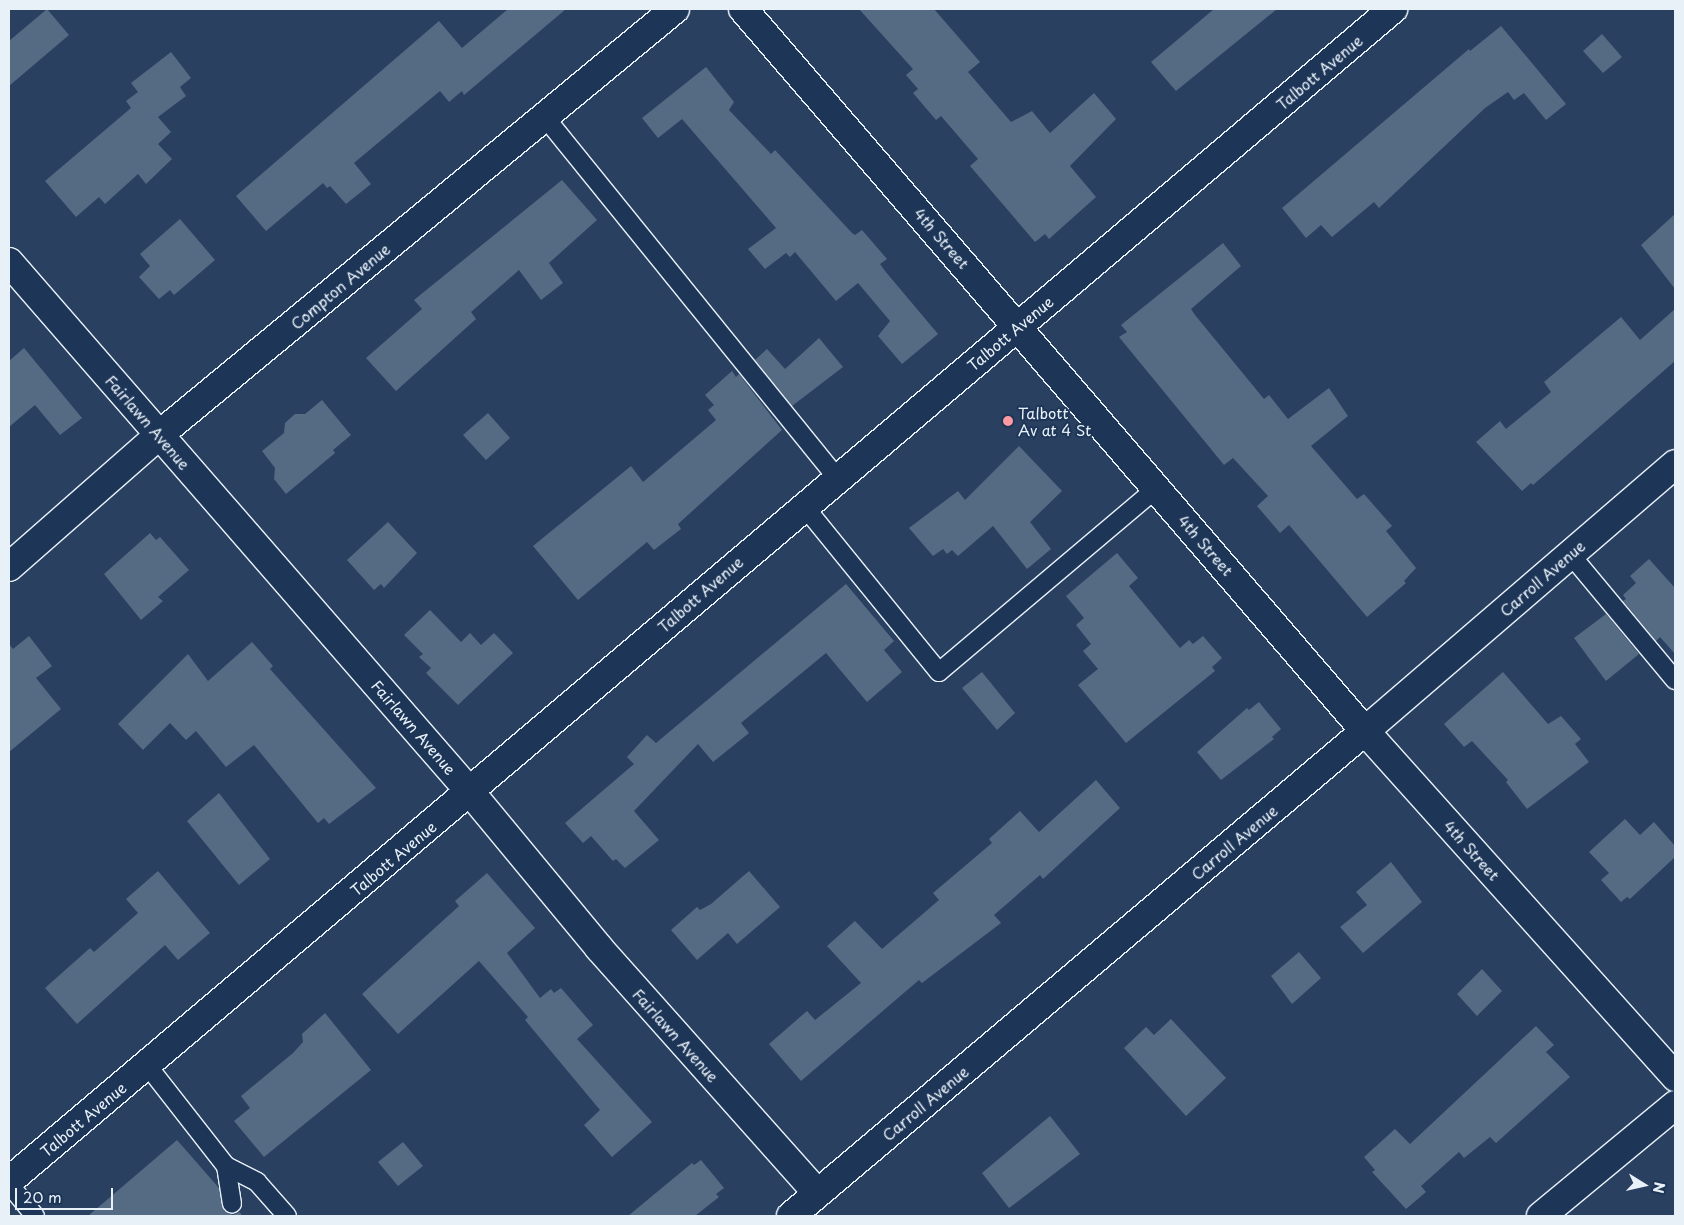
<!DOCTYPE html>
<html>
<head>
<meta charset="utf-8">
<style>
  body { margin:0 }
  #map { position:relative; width:1684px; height:1225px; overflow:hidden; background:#294061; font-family:"Playpen Sans",sans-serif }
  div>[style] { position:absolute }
  .building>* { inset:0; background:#556a83 }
  .roads { filter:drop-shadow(1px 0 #e8f1f8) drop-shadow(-1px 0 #e8f1f8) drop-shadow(0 1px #e8f1f8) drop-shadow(0 -1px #e8f1f8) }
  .service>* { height:18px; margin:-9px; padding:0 9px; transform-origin:9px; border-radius:9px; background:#1d3557 }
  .minor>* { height:28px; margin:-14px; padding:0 14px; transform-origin:14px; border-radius:14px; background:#1d3557 }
  .tertiary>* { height:28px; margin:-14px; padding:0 14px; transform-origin:14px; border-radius:14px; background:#1d3557 }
  .primary>* { height:28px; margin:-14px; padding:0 14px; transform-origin:14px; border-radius:14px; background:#1d3557 }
  .dots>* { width:14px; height:14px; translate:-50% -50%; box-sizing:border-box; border:2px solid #1d3557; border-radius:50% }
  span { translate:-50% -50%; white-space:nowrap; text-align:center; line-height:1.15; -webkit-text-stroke:4px #1d3557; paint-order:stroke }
  .street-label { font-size:15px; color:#e8f1f8 }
  .poi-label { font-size:15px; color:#e8f1f8 }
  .left { translate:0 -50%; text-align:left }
  .frame { position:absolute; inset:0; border:10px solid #e8f1f8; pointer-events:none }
  .north { position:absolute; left:1619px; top:1160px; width:50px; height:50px; -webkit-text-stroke:4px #1d3557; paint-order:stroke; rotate:100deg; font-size:14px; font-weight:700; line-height:20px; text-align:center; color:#e8f1f8 }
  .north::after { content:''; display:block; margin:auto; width:18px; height:22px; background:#e8f1f8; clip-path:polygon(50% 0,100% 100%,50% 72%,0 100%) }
  .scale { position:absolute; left:15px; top:1188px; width:98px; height:22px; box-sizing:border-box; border:2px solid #e8f1f8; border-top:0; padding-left:6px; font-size:15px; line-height:18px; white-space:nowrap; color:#e8f1f8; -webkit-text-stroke:4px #1d3557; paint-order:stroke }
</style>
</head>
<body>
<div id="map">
  <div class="building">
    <div style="clip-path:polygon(47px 9px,69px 35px,9px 86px,9px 41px)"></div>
    <div style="clip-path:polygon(508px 9px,566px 9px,464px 95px,462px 91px,449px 102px,440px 91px,354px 163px,371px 184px,346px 204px,330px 186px,327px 188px,323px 183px,266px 231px,236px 196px,439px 21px,462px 48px)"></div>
    <div style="clip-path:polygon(859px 9px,934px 9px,980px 62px,968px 72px,1011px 122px,1032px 111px,1050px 133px,1094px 93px,1116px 119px,1070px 166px,1096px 197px,1049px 239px,1045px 234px,1035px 242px,970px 166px,978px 159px,941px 116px,936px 120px,913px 93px,918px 89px,906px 75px,913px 69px)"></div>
    <div style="clip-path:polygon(1214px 9px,1277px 9px,1176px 91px,1151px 62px)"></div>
    <div style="clip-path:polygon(1501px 26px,1566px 104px,1546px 120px,1524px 93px,1514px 100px,1508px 92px,1485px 108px,1379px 208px,1374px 202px,1332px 237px,1321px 225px,1306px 238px,1282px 208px,1469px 49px,1470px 51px)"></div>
    <div style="clip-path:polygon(1602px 34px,1622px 57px,1603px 73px,1583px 51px)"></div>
    <div style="clip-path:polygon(171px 52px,191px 78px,180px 87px,186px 96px,158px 117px,171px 132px,158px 144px,172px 159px,146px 184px,138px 174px,105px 204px,99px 197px,76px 217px,45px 181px,131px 108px,126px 101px,138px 92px,131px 83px)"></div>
    <div style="clip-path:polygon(706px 67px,734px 102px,729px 110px,771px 154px,775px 150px,852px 233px,855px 235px,862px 230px,887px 259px,880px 264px,885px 271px,938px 334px,902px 364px,878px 336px,890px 321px,858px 283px,836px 301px,795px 252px,790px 257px,786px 253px,765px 269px,748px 249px,776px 228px,682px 119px,658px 138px,642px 118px)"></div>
    <div style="clip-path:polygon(562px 180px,597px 220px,549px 263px,563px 283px,541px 300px,519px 270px,471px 312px,476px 319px,396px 391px,366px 358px,422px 309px,414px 300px)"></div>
    <div style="clip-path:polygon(1675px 214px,1675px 289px,1641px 245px)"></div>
    <div style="clip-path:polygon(180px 219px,215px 260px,174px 295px,170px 290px,159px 299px,139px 277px,150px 266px,140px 254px)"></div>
    <div style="clip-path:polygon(1223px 243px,1241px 266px,1191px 309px,1195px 315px,1264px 399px,1269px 395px,1288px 419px,1329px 388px,1348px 416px,1311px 446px,1357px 499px,1364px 494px,1392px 526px,1386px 531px,1416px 568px,1404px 581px,1406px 583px,1367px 617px,1289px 525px,1280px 533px,1257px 506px,1268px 496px,1233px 458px,1224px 465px,1119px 337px,1127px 332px,1121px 325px)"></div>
    <div style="clip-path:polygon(1675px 309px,1675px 361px,1533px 485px,1531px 483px,1522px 491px,1476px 442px,1500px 421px,1506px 429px,1551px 392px,1544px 382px,1621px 317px,1640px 340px)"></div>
    <div style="clip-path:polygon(819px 338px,843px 367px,792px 406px,755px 360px,767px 349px,785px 369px)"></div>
    <div style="clip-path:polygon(24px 348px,82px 418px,60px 435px,35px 405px,9px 427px,9px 361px)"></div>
    <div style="clip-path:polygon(732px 371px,736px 377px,739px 374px,782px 430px,678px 524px,681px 529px,654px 550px,647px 542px,578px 600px,533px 546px,631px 466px,643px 482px,716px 420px,708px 410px,714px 405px,705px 395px)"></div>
    <div style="clip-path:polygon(322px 400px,351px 435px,333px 450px,335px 453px,286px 494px,274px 479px,275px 468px,262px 451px,284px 433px,285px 423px,295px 414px,305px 414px)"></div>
    <div style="clip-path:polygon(488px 413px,510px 438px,486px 460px,463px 435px)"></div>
    <div style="clip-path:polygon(1019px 446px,1062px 491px,1030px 522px,1051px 549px,1027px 569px,993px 526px,958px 556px,952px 550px,947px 554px,943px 549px,933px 556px,909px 528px,958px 491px,965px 500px)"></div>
    <div style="clip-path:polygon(388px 522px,417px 553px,384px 588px,381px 584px,374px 590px,347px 560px)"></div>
    <div style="clip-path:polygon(150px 533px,156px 540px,160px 537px,189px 570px,158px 597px,163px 601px,141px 620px,104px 574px)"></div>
    <div style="clip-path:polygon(1117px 553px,1138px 578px,1129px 586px,1180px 648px,1189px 640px,1193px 644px,1203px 636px,1222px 658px,1212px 667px,1215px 671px,1126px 743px,1078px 685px,1098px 669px,1083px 651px,1091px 644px,1076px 625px,1084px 618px,1066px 596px)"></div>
    <div style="clip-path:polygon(1649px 559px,1675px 588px,1675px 654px,1660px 637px,1656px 641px,1623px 601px,1626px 599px,1623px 595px,1636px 583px,1630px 576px)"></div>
    <div style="clip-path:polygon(846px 584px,894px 641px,884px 650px,902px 672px,867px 702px,826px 653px,741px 723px,749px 733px,713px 762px,698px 744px,634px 811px,659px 840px,625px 868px,616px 859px,613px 861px,591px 836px,583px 843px,565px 823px,634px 764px,627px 757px,647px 735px,656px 743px)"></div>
    <div style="clip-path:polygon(430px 610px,461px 642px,470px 633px,481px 645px,494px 633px,513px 653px,458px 705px,426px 673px,431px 668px,419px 657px,423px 654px,404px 635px)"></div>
    <div style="clip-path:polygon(1606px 614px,1639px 654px,1606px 681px,1574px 638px)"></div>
    <div style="clip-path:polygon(29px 636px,52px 666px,36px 678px,61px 709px,9px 752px,9px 644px,13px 649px)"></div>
    <div style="clip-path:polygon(252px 642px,273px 666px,270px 669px,376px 788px,329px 824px,324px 818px,318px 823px,254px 745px,226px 767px,196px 731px,186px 740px,170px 723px,143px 750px,118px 724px,188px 654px,208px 681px)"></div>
    <div style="clip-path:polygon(982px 672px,1015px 713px,997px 730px,962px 688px)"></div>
    <div style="clip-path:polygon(1503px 672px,1548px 724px,1561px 716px,1581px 739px,1575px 744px,1589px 762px,1527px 809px,1506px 782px,1508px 780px,1472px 741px,1464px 747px,1444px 724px)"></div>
    <div style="clip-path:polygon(1259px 702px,1281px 729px,1272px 737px,1274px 739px,1221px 780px,1197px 752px,1247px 708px,1249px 710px)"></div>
    <div style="clip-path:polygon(1096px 780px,1120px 808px,1043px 879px,1040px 875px,994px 915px,1001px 923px,922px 983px,919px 980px,801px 1081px,769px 1044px,807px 1011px,815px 1020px,861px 983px,827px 946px,855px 921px,882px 949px,939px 900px,933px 893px,992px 843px,989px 839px,1020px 811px,1039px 832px)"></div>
    <div style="clip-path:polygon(219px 793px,270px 859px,239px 885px,187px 821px)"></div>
    <div style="clip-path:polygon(1625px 819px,1640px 835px,1654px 822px,1675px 846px,1675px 857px,1630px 899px,1627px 897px,1621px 902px,1601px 880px,1609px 873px,1589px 852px)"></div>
    <div style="clip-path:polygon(1391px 862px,1422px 902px,1363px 953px,1340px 927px,1367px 905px,1356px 892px)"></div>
    <div style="clip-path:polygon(158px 871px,210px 933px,178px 960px,165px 945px,77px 1024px,45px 988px,90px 948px,94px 952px,138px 913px,126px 899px)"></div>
    <div style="clip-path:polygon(749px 871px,780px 907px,737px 944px,728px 933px,697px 960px,671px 930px,697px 907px,700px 910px,711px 904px)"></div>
    <div style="clip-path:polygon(487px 873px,535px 928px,507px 953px,540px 998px,551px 989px,554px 993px,561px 988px,593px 1025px,577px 1039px,652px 1122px,612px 1157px,584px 1125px,600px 1110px,525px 1020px,528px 1017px,479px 961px,398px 1034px,362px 994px,459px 906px,455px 901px)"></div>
    <div style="clip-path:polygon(1299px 952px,1321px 978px,1292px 1004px,1271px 976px)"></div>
    <div style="clip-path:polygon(1482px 969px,1502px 991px,1477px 1016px,1457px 994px)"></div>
    <div style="clip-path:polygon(325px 1013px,371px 1070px,264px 1157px,234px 1121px,250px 1108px,241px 1096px,293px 1053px,303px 1042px,302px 1034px)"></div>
    <div style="clip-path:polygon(1171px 1019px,1226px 1078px,1186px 1116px,1124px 1048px,1146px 1027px,1154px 1035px)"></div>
    <div style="clip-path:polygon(1536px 1026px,1554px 1045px,1546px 1052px,1570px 1077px,1496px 1143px,1490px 1137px,1464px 1158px,1459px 1152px,1421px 1186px,1426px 1192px,1406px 1209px,1372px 1172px,1375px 1170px,1364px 1157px,1395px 1129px,1410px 1144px)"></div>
    <div style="clip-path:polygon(1050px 1116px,1080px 1154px,1009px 1208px,982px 1173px)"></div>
    <div style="clip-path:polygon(177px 1140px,219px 1188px,224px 1211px,233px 1215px,239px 1212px,243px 1216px,88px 1216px)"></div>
    <div style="clip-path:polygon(403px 1142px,423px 1166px,398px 1186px,378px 1162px)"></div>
    <div style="clip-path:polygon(701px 1160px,724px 1188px,716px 1194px,719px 1197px,695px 1216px,628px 1216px,692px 1163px,694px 1165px)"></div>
  </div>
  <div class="roads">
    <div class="service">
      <div style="left:544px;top:116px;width:466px;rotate:51deg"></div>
      <div style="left:804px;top:506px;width:214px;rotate:50.9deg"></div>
      <div style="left:939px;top:672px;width:285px;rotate:-40.2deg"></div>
      <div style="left:1570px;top:554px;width:164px;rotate:50.2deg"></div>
      <div style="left:147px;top:1065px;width:128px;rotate:52deg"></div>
      <div style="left:226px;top:1166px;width:35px;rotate:27deg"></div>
      <div style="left:257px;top:1182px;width:45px;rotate:48.6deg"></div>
      <div style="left:226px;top:1166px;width:38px;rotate:81deg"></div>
      <div style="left:9px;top:1184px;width:41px;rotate:50.9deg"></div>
    </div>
    <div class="minor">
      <div style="left:9px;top:262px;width:704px;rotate:48.97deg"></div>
      <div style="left:471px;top:793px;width:201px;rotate:50.4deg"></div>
      <div style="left:599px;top:948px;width:328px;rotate:48.3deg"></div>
      <div style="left:9px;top:567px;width:200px;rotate:-41.3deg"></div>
      <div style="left:159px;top:435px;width:669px;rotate:-39.54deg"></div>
      <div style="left:791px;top:1216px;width:751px;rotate:-40.2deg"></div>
      <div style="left:1365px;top:731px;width:409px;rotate:-40.7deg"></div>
      <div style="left:1541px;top:1216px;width:174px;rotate:-39.6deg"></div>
    </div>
    <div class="tertiary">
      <div style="left:743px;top:9px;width:953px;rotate:49.26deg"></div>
      <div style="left:1365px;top:731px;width:465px;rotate:48.1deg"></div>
    </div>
    <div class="primary">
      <div style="left:9px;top:1181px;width:1814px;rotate:-40.26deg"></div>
    </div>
  </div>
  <div class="dots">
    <div style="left:1008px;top:421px;background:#ff9aa2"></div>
  </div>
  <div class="street-label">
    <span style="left:1319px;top:72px;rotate:-40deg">Talbott Avenue</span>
    <span style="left:942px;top:238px;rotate:49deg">4th Street</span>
    <span style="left:340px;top:286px;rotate:-40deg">Compton Avenue</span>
    <span style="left:1010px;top:333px;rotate:-40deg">Talbott Avenue</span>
    <span style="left:148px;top:422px;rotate:49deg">Fairlawn Avenue</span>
    <span style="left:1206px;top:545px;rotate:49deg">4th Street</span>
    <span style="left:1542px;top:578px;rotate:-41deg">Carroll Avenue</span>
    <span style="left:700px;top:594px;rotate:-41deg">Talbott Avenue</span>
    <span style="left:414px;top:727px;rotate:49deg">Fairlawn Avenue</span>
    <span style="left:1234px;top:842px;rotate:-40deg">Carroll Avenue</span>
    <span style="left:1472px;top:850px;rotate:48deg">4th Street</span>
    <span style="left:393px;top:858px;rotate:-40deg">Talbott Avenue</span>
    <span style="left:676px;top:1035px;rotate:48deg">Fairlawn Avenue</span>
    <span style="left:925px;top:1103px;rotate:-40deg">Carroll Avenue</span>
    <span style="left:83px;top:1119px;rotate:-40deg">Talbott Avenue</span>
  </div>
  <div class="poi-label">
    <span class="left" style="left:1018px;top:421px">Talbott<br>Av at 4 St</span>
  </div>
  <div class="frame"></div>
  <div class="north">N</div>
  <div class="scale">20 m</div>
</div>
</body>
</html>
